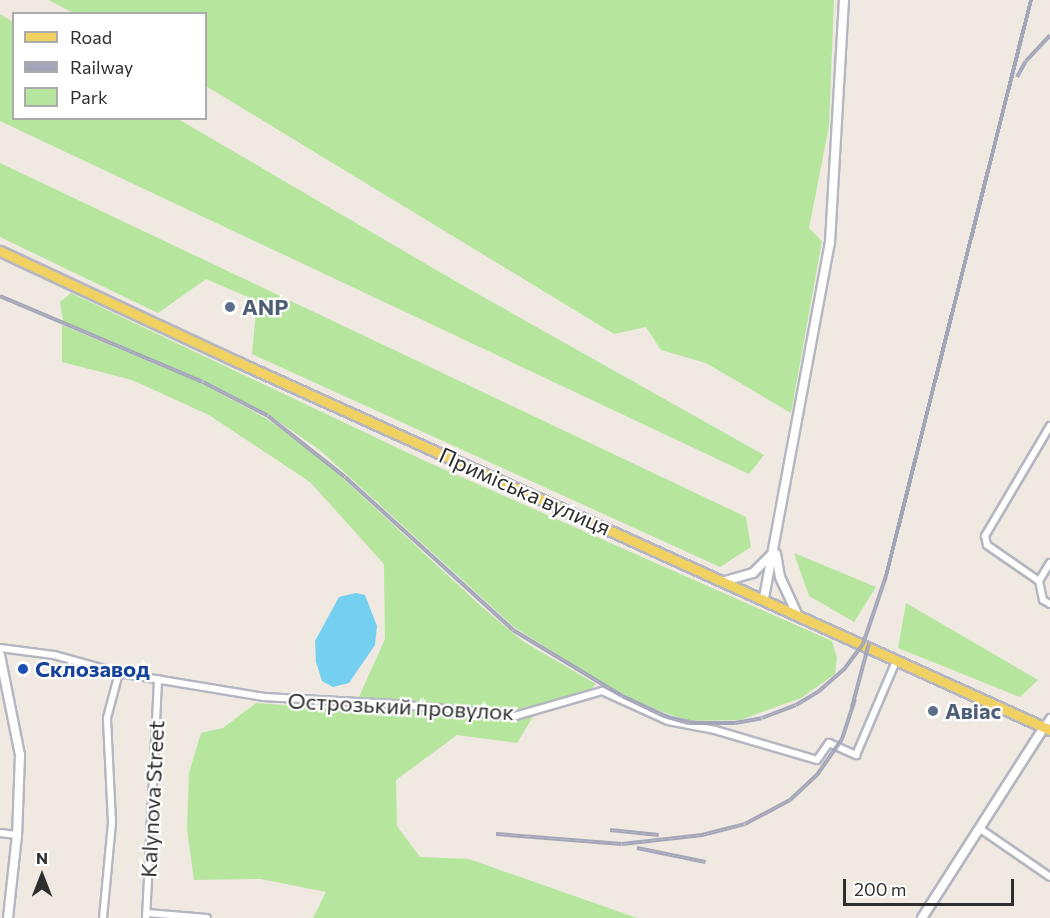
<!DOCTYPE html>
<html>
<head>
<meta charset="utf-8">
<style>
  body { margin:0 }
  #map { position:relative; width:1050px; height:918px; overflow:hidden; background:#efe9e1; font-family:Commissioner,sans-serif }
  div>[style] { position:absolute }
  .green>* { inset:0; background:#b6e59e }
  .water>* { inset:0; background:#75cff0 }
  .roads { filter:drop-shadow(2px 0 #b4b7c1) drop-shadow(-2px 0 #b4b7c1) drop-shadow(0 2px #b4b7c1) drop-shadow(0 -2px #b4b7c1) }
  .minor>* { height:6px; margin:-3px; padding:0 3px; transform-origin:3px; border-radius:3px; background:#fff }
  .secondary>* { height:8px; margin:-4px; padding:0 4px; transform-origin:4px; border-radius:4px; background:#fff }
  .primary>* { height:9px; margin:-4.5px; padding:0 4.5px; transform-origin:4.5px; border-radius:4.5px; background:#f2d163 }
  .rail>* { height:4px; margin-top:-2px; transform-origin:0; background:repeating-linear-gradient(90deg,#fff 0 4.5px,#a3a6b8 0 9px); box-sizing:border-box; border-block:2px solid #a3a6b8 }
  .dots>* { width:16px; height:16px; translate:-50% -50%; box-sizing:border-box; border:3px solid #fff; border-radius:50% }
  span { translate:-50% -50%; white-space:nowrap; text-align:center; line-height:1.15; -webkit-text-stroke:4.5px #fff; paint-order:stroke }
  .service-label { font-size:22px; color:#4e5e75; font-weight:700 }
  .left { translate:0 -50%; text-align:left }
  .street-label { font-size:22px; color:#2e2e2e }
  .transit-label { font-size:22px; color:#164399; font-weight:700 }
  .legend { position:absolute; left:12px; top:12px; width:195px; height:108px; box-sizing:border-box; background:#fff; border:2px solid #ababab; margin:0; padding:8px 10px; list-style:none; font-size:18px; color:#2e2e2e }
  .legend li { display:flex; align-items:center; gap:12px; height:30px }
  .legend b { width:30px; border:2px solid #ababab }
  .north { position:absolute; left:12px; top:846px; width:60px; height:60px; -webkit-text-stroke:4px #fff; paint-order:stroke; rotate:0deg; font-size:16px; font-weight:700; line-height:24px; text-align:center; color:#2e2e2e }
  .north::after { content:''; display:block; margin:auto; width:21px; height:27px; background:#2e2e2e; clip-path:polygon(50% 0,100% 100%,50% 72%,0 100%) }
  .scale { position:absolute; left:843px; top:879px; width:171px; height:27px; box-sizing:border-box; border:3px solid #2e2e2e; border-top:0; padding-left:8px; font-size:18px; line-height:21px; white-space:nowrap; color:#2e2e2e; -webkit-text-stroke:4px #fff; paint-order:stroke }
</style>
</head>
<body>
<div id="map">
  <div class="green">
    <div style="clip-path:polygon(49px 0,834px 0,829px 126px,809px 228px,822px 241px,791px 413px,706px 363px,661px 350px,646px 327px,614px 334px,206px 86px,206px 14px,73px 13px)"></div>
    <div style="clip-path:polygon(0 14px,13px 22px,14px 118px,178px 119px,462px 285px,764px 455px,749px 474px,0 121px)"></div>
    <div style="clip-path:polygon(0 163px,746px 517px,751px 547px,720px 567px,252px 354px,257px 301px,206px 279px,158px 313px,0 237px)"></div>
    <div style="clip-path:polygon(71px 293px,423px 460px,832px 641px,837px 658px,835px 674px,801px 698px,740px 720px,687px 721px,640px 703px,599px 681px,514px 627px,321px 451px,268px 414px,203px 380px,63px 321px,60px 302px)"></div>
    <div style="clip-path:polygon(62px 325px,203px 384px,267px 419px,319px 456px,483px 608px,524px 642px,596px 684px,588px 693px,539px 707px,517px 743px,457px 735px,396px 780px,397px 826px,420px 857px,469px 859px,637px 918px,313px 918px,326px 892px,261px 879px,194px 880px,187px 829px,189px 773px,201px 733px,223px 728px,256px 703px,353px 710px,385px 639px,384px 564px,310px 482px,209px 415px,132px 380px,62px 362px)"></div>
    <div style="clip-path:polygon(794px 553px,876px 587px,854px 622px,809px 596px)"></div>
    <div style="clip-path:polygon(906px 603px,1038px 680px,1020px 697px,898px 648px)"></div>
  </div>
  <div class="water">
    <div style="clip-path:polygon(356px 593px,365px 595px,377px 626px,375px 645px,349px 683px,333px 687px,322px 681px,316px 662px,315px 641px,339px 597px)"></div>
  </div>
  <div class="roads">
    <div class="minor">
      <div style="left:1050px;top:426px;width:128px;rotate:120.6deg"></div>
      <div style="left:985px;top:536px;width:9px;rotate:77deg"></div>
      <div style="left:987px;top:545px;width:63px;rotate:34.7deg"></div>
      <div style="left:1039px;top:581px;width:19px;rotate:78deg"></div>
      <div style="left:1043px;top:600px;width:8px;rotate:30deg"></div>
      <div style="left:1039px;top:581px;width:21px;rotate:-59deg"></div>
      <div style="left:0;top:648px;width:54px;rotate:7.4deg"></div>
      <div style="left:54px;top:655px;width:67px;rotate:15.5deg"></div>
      <div style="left:119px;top:673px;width:147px;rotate:9.4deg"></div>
      <div style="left:264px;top:697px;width:131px;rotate:3.1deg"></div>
      <div style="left:395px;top:704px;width:121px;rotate:5.7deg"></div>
      <div style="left:515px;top:716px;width:91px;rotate:-16deg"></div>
      <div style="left:602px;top:691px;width:72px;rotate:24.4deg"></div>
      <div style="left:668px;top:721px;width:48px;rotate:10.8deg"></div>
      <div style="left:715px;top:730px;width:106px;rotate:16.4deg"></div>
      <div style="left:817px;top:760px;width:21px;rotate:-55deg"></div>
      <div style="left:829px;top:743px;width:30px;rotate:24deg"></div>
      <div style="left:856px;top:755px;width:104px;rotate:-66.9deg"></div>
      <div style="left:1044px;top:727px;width:11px;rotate:-56deg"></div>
      <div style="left:979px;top:828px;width:86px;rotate:34.6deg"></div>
      <div style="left:0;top:833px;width:17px;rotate:7deg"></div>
      <div style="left:147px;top:913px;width:60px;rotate:4.8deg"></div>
      <div style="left:103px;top:918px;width:96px;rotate:-84.6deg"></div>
      <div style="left:112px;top:822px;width:104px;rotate:-92.8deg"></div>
      <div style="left:107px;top:718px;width:47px;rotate:-75.1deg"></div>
      <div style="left:146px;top:918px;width:239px;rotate:-87.1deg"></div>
    </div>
    <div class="secondary">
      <div style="left:776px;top:554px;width:23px;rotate:80deg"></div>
      <div style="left:780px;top:577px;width:41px;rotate:65.3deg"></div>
      <div style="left:725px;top:581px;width:29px;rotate:-16deg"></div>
      <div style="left:753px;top:573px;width:24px;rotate:-45deg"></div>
      <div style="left:764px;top:598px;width:362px;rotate:-79.5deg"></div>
      <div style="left:830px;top:242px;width:242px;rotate:-86.7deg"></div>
      <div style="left:0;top:655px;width:102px;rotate:78.7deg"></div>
      <div style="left:20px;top:755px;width:80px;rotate:92.1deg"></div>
      <div style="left:17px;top:835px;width:83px;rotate:96.2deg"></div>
      <div style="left:922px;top:918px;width:227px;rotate:-57.4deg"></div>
    </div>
    <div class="primary">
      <div style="left:0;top:251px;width:263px;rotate:25deg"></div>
      <div style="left:238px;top:362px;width:891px;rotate:24.38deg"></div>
    </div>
  </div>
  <div class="rail">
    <div style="left:1017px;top:77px;width:18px;rotate:-61deg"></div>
    <div style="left:1026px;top:61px;width:35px;rotate:-47deg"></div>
    <div style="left:0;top:296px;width:220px;rotate:23deg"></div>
    <div style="left:203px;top:382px;width:73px;rotate:27.6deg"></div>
    <div style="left:268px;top:416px;width:98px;rotate:38.4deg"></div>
    <div style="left:345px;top:477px;width:227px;rotate:42.3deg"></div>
    <div style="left:513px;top:630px;width:127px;rotate:31.2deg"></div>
    <div style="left:622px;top:696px;width:47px;rotate:25.5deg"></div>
    <div style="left:664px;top:716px;width:26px;rotate:16deg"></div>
    <div style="left:689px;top:723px;width:46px"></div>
    <div style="left:735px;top:723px;width:27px;rotate:-10deg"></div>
    <div style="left:762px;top:718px;width:36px;rotate:-21deg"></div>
    <div style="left:796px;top:705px;width:27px;rotate:-31deg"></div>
    <div style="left:819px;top:691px;width:35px;rotate:-41deg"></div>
    <div style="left:845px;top:668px;width:30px;rotate:-53deg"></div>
    <div style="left:863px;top:644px;width:72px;rotate:-71.3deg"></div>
    <div style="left:886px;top:576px;width:594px;rotate:-75.87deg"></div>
    <div style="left:852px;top:707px;width:66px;rotate:-75.1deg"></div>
    <div style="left:610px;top:830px;width:49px;rotate:5.8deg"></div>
    <div style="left:496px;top:834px;width:126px;rotate:4.5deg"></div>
    <div style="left:622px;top:844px;width:81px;rotate:-6.4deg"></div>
    <div style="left:702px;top:835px;width:44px;rotate:-14.3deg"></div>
    <div style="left:745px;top:824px;width:51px;rotate:-28.1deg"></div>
    <div style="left:790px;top:800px;width:37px;rotate:-43deg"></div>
    <div style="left:817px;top:775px;width:44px;rotate:-55.2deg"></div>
    <div style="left:842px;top:739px;width:42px;rotate:-72deg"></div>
    <div style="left:637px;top:848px;width:70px;rotate:11.5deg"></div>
  </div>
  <div class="dots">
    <div style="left:230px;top:307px;background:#5c6f8a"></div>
    <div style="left:23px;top:669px;background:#1a4fb4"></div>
    <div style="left:933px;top:711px;background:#5c6f8a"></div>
  </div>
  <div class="service-label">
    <span class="left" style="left:242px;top:307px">ANP</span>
    <span class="left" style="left:945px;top:711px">Авіас</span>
  </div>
  <div class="street-label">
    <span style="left:525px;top:491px;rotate:24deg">Приміська вулиця</span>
    <span style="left:401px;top:706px;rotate:3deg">Острозький провулок</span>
    <span style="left:152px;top:799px;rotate:-87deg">Kalynova Street</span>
  </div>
  <div class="transit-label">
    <span class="left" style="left:35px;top:669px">Склозавод</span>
  </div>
  <ul class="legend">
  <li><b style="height:8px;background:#f2d163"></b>Road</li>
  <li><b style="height:8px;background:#a3a6b8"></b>Railway</li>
  <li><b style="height:16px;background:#b6e59e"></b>Park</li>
  </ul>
  <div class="north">N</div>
  <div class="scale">200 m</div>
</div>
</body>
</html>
